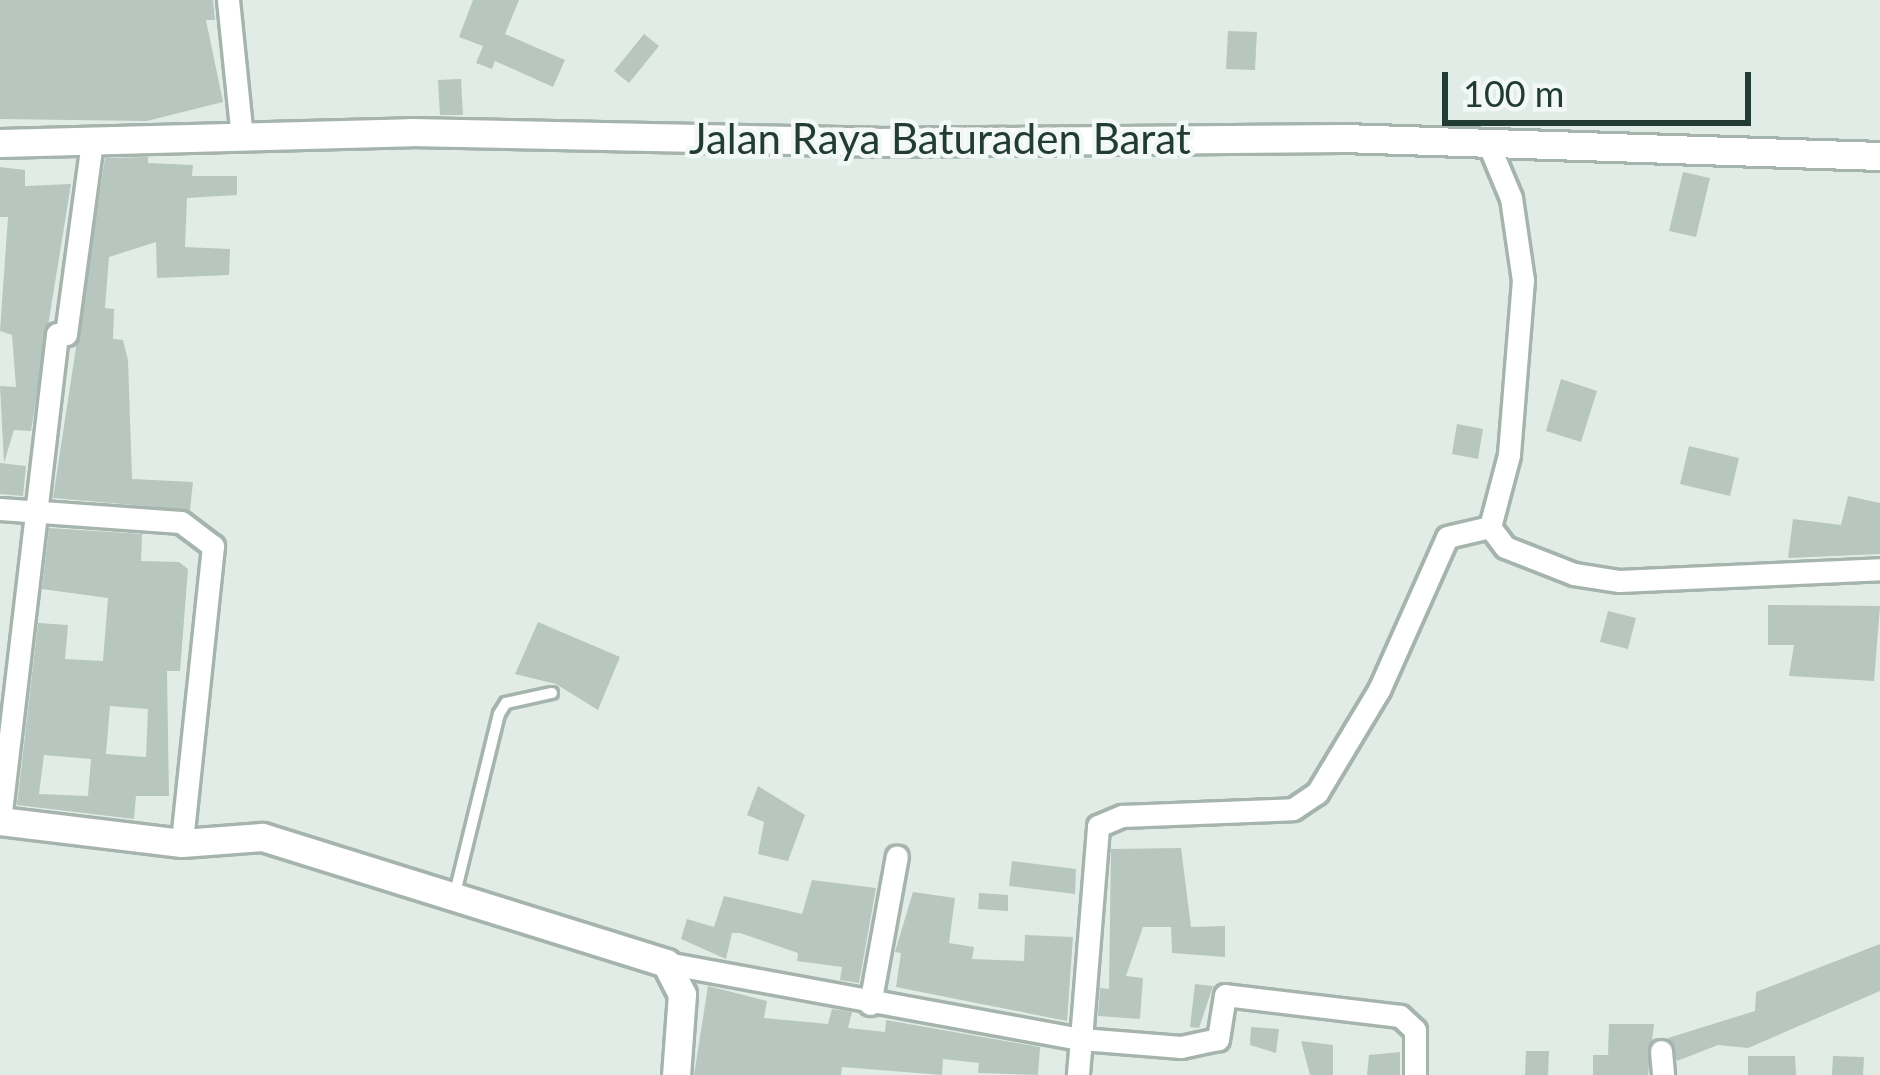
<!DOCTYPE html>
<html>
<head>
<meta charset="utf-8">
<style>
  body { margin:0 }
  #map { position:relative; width:1880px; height:1075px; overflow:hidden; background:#e2ece7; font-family:Lato,sans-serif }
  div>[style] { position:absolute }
  .building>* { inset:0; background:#b7c6bf }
  .roads { filter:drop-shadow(3px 0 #a5b4ad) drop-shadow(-3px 0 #a5b4ad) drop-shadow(0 3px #a5b4ad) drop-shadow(0 -3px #a5b4ad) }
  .lane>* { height:10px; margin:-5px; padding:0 5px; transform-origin:5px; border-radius:5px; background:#fff }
  .street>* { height:21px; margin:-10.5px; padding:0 10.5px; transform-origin:10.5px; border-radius:10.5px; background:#fff }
  .secondary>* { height:27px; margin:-13.5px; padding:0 13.5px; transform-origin:13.5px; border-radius:13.5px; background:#fff }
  span { translate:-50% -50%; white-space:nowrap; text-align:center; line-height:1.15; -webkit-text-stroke:9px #f2f8f5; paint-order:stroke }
  .street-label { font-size:42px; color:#223c33 }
  .scale { position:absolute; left:1442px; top:72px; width:309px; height:54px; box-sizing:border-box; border:6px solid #223c33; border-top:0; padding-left:15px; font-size:36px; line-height:42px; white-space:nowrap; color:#223c33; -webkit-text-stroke:9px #f2f8f5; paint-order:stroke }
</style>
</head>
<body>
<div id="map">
  <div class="building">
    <div style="clip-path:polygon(0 0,213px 0,215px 20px,206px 20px,223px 102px,147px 121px,0 119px)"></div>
    <div style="clip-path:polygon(473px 0,519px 0,505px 34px,565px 60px,553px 87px,495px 61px,492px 69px,476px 63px,483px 46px,459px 37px)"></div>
    <div style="clip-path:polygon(1228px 31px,1257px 32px,1255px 70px,1226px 69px)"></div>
    <div style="clip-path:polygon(644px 34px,659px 46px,629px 83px,614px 71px)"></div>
    <div style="clip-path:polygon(461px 79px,463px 115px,440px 115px,438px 80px)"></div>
    <div style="clip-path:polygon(148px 157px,148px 163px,193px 165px,192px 176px,237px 176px,237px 195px,187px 198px,185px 247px,230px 249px,229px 275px,157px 278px,156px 242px,109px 257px,105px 308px,114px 309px,113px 339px,123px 340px,128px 360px,132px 479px,193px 482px,190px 510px,53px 498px,105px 158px)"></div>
    <div style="clip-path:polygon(0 167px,25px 170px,25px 186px,71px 184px,31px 431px,14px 430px,4px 463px,0 386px,16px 387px,12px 335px,0 331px,8px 217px,0 217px)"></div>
    <div style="clip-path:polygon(1683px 172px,1710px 178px,1696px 237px,1669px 231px)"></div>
    <div style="clip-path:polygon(1561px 379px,1597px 391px,1581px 442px,1546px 431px)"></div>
    <div style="clip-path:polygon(1457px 424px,1483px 429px,1478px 459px,1452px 454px)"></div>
    <div style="clip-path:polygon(1689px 446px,1739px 458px,1730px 496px,1680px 484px)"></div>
    <div style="clip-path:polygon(0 463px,26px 466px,23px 496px,0 494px)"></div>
    <div style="clip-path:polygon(1848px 496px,1880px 503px,1880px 554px,1788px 558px,1793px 519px,1841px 525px)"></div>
    <div style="clip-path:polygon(evenodd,49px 528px,142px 534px,141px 561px,179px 562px,188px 569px,180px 671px,167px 671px,169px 796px,136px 796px,134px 819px,17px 805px,38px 623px,68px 625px,65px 659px,103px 661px,108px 598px,42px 589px,49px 528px,110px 706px,148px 709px,146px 757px,106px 754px,110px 706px,49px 528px,44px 755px,91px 759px,88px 796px,39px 794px,44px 755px)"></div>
    <div style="clip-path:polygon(1768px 605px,1880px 606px,1874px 681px,1789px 676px,1794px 645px,1768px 645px)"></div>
    <div style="clip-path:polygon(1608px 611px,1636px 618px,1628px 649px,1600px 642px)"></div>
    <div style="clip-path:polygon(538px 622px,620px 657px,598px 710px,556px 684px,515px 674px)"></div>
    <div style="clip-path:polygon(758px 786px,805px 815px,788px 861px,758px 854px,764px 822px,747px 815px)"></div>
    <div style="clip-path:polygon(1181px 848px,1191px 927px,1225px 926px,1225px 957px,1172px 953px,1171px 927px,1143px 927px,1126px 976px,1143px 978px,1140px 1019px,1098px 1016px,1100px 988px,1109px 989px,1111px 849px)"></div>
    <div style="clip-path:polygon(1012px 861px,1076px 869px,1075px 894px,1009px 886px)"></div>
    <div style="clip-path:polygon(812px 880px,876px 888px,859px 983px,840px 980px,842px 967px,797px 961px,798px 953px,740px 933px,732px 933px,726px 959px,681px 939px,687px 919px,714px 927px,724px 896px,802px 914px)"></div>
    <div style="clip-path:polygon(913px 892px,955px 898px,949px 943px,974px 947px,972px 959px,1024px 961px,1025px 935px,1073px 937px,1067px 1021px,896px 987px,901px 953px,895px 952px)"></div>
    <div style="clip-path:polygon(979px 893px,1008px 895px,1008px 911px,978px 909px)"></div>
    <div style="clip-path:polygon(1880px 944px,1880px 991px,1748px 1048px,1718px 1045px,1677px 1061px,1668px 1038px,1755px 1011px,1756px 992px)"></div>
    <div style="clip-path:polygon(1195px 984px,1213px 986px,1199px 1028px,1190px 1027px)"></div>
    <div style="clip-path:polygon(708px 986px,767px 1001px,764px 1018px,828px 1024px,832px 1009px,852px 1012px,848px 1028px,885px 1032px,886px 1020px,1040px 1047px,1038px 1075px,978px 1073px,979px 1063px,943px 1059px,942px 1075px,842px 1067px,841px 1075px,694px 1075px)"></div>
    <div style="clip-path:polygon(1609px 1024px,1654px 1024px,1648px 1075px,1593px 1075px,1593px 1055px,1608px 1055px)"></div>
    <div style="clip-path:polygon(1251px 1027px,1279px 1029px,1276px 1053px,1250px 1045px)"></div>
    <div style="clip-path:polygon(1301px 1041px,1333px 1045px,1333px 1075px,1310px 1075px)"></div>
    <div style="clip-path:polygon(1526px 1051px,1549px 1051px,1548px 1075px,1525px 1075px)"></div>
    <div style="clip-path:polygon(1400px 1052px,1400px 1075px,1367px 1075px,1369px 1055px)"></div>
    <div style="clip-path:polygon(1748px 1056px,1795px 1056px,1796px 1075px,1748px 1075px)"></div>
    <div style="clip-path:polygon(1833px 1056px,1864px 1057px,1863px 1075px,1832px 1075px)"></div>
  </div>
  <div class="roads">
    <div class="lane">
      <div style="left:455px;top:893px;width:184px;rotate:-76.2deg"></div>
      <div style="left:499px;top:714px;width:13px;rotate:-58deg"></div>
      <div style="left:506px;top:703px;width:47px;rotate:-12.3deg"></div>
    </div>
    <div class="street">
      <div style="left:228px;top:0;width:140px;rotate:84.2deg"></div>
      <div style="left:1488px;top:143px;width:60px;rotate:67.3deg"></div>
      <div style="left:1511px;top:198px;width:83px;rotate:81.7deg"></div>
      <div style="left:1523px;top:280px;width:176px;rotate:94.6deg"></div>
      <div style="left:1509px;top:455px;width:74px;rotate:104.8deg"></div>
      <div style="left:0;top:509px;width:181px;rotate:4.1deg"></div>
      <div style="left:181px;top:522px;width:40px;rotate:37deg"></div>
      <div style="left:213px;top:546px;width:299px;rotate:96deg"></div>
      <div style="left:1490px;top:527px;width:25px;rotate:53deg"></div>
      <div style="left:1505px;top:547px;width:74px;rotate:21.4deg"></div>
      <div style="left:1574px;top:574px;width:46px;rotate:8.8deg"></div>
      <div style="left:1619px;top:581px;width:261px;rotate:-2.6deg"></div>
      <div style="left:0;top:820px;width:489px;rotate:-83.3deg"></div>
      <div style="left:57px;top:334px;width:9px"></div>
      <div style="left:66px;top:334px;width:195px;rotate:-82.3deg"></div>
      <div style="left:666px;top:963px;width:422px;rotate:10.4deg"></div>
      <div style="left:1081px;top:1039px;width:36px;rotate:95deg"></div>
      <div style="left:870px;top:1004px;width:150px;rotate:-79.7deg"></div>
      <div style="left:1661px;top:1051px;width:24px;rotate:85deg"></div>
      <div style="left:1415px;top:1075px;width:45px;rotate:-90deg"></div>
      <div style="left:1415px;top:1030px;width:21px;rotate:-137deg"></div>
      <div style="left:1400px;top:1016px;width:176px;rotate:-173.2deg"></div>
      <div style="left:1225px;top:995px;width:45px;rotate:99deg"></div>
      <div style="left:1218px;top:1039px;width:38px;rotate:168deg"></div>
      <div style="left:1181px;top:1047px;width:100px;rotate:-175.4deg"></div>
      <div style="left:1081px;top:1039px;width:214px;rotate:-85.4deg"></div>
      <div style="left:1098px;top:826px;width:26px;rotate:-23deg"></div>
      <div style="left:1122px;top:816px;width:171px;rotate:-2.3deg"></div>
      <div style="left:1293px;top:809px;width:29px;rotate:-34deg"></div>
      <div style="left:1317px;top:793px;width:120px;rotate:-59deg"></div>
      <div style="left:1379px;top:690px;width:167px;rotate:-66deg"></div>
      <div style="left:1447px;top:537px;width:44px;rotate:-13.1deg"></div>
    </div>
    <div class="secondary">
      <div style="left:0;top:143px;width:410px;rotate:-1.5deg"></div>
      <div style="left:410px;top:132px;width:467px;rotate:1.2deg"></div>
      <div style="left:877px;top:142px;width:466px;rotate:-0.5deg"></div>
      <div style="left:1343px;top:138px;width:537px;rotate:1.92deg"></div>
      <div style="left:0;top:821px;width:183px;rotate:6.9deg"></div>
      <div style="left:182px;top:843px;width:80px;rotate:-4.3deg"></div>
      <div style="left:262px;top:837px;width:423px;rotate:17.3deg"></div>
      <div style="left:666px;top:963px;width:35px;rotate:63deg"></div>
      <div style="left:682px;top:994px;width:81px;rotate:94.2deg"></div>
    </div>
  </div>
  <div class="street-label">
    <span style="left:940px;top:138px">Jalan Raya Baturaden Barat</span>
  </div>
  <div class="scale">100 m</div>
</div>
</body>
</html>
